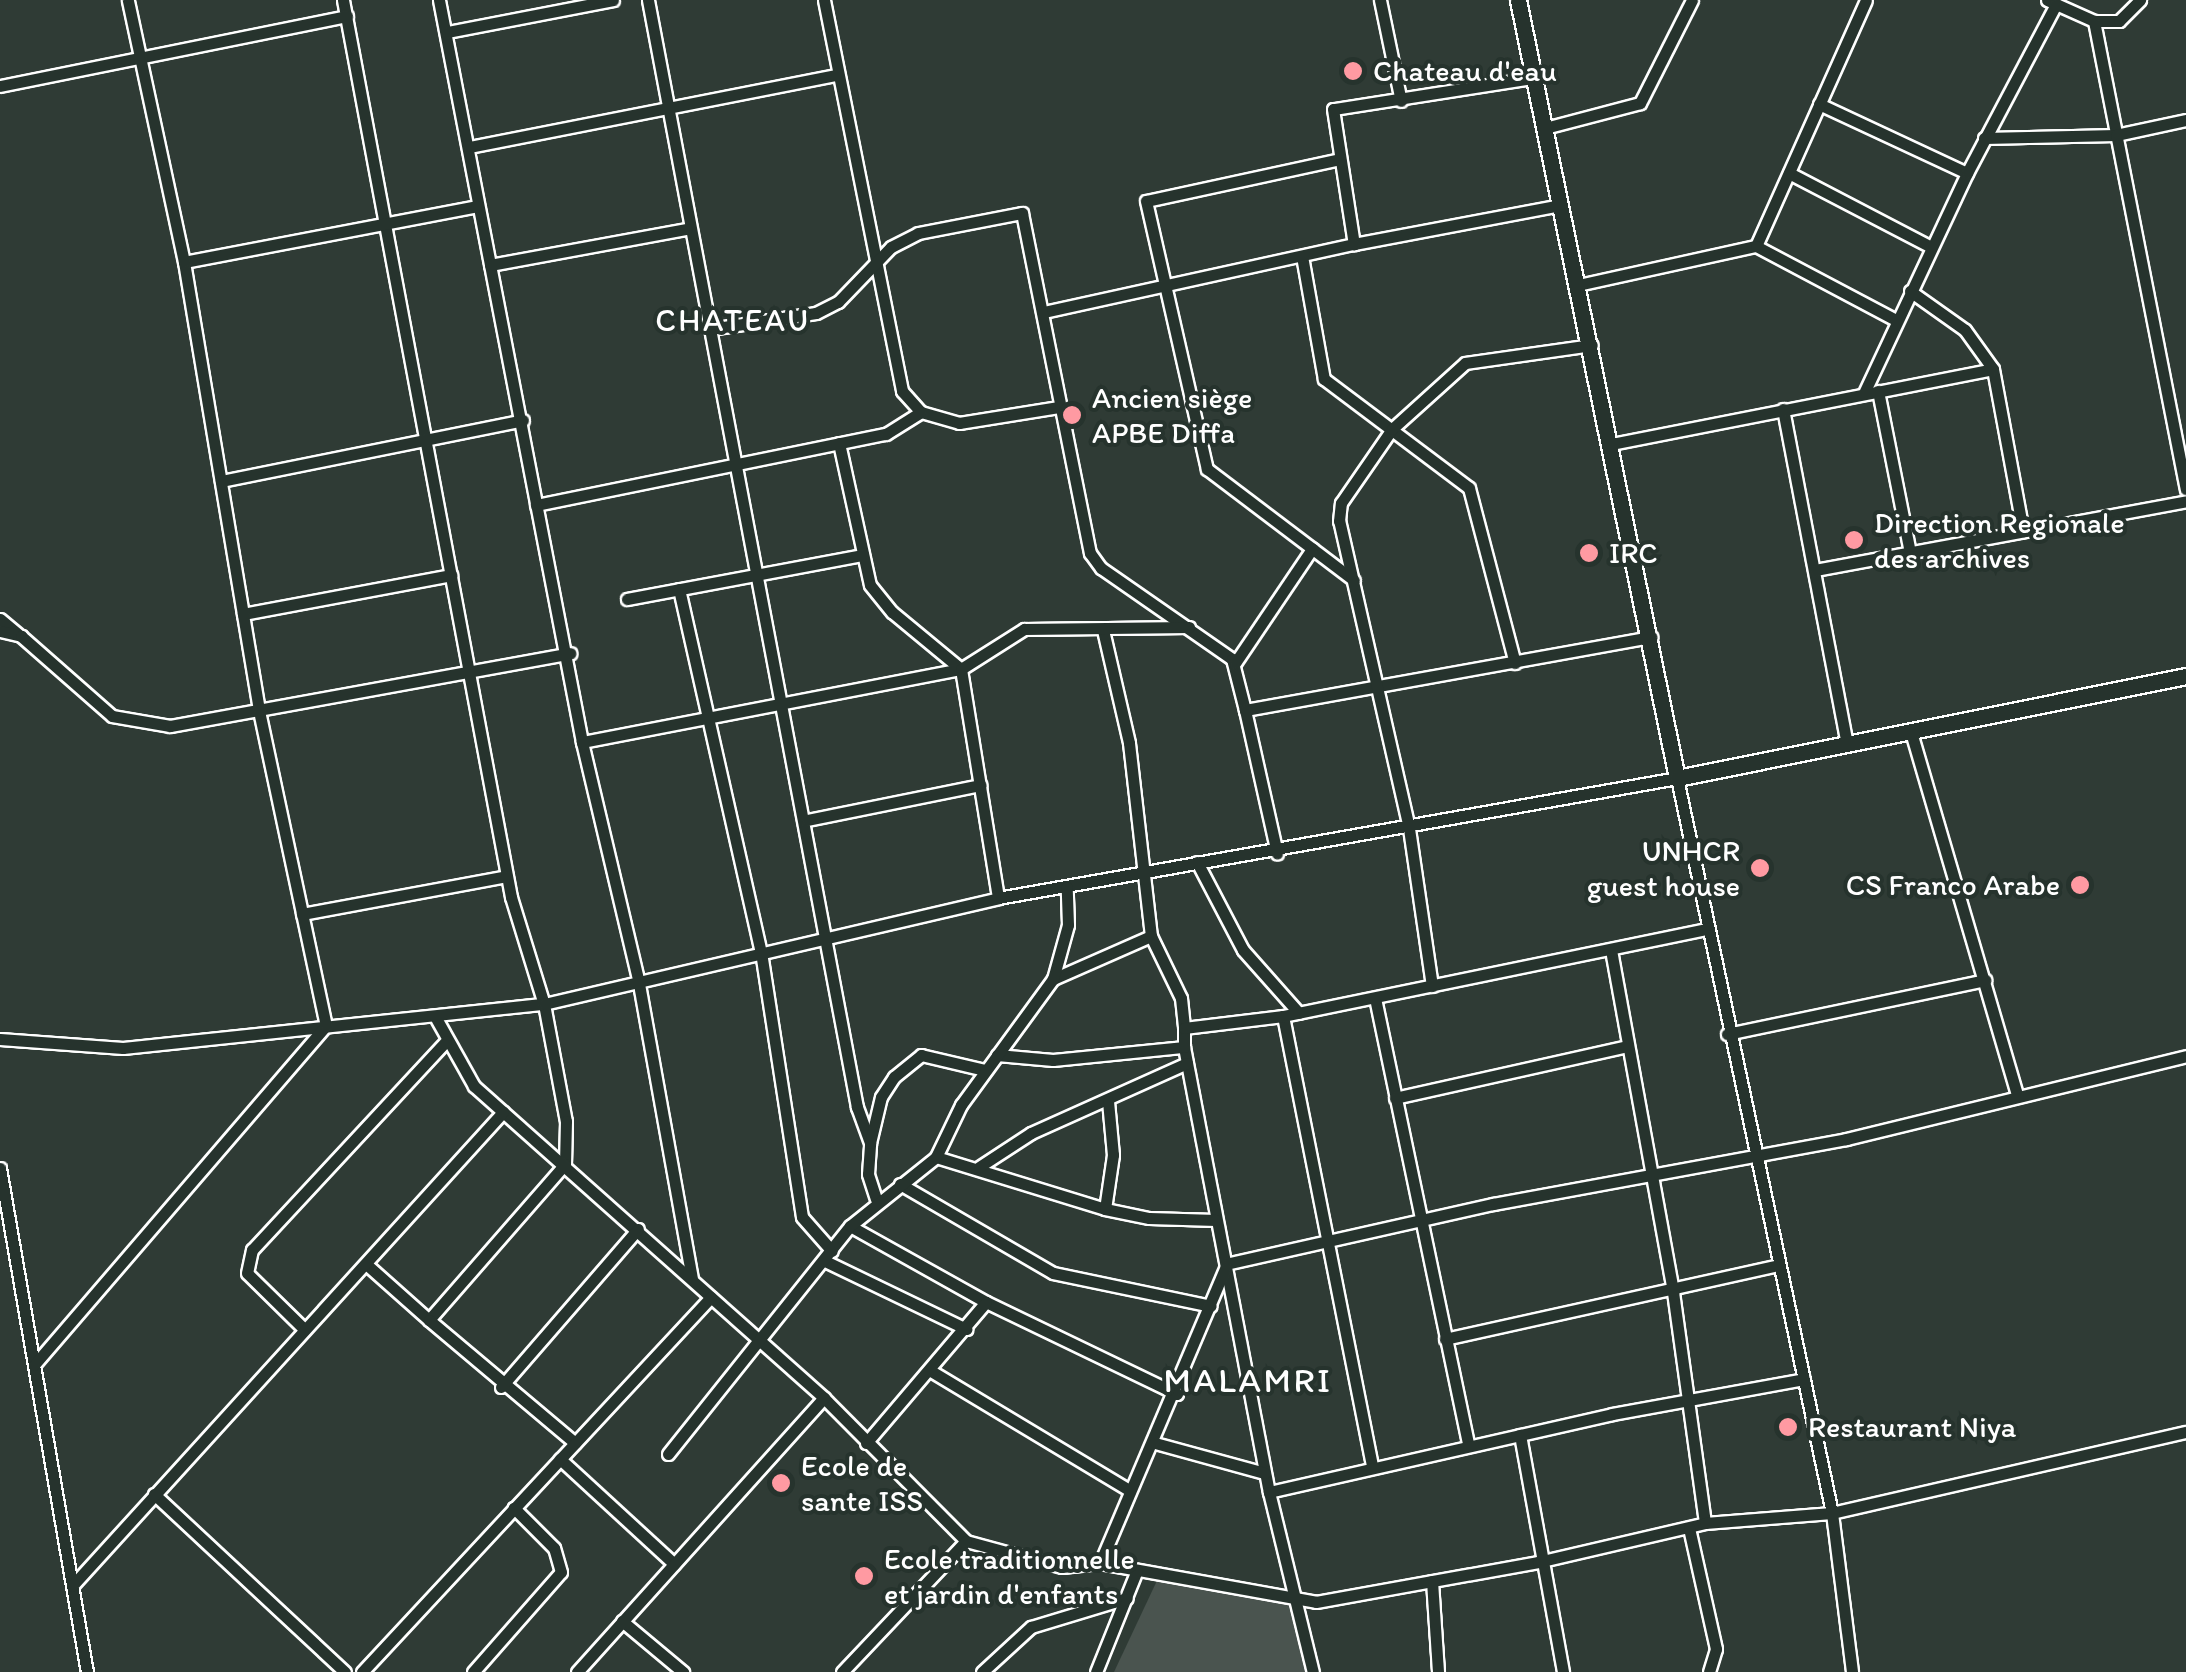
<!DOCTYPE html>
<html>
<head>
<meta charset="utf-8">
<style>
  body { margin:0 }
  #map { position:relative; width:2186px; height:1672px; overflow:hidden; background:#2f3b35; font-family:Itim,sans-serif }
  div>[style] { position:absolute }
  .green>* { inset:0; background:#4a544f }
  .roads { filter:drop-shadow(2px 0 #fff) drop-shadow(-2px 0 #fff) drop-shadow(0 2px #fff) drop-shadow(0 -2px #fff) }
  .minor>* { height:11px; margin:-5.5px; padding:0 5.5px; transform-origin:5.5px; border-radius:5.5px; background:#26332d }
  .tertiary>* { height:15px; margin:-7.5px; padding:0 7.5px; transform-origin:7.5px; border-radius:7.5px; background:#26332d }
  .dots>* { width:28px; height:28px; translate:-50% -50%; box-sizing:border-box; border:5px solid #26332d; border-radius:50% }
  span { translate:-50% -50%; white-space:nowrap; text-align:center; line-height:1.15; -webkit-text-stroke:8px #26332d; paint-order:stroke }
  .poi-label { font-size:30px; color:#fff }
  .left { translate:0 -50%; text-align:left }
  .right { translate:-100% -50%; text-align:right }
  .neighbourhood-label { font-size:32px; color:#fff; letter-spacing:2.5px }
  .quarter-label { font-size:35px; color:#fff; letter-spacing:2.5px }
</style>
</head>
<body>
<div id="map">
  <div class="green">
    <div style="clip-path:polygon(1162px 1570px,1293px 1605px,1309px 1672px,1114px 1672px)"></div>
  </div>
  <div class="roads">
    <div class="minor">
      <div style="left:343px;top:0;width:913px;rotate:79.39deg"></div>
      <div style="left:511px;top:897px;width:112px;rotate:72.9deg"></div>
      <div style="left:544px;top:1004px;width:119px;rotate:79.4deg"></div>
      <div style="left:566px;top:1121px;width:43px;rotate:91.3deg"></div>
      <div style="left:565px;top:1164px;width:207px;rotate:131.1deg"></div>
      <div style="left:429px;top:1320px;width:84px;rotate:-138.4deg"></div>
      <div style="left:439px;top:0;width:756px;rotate:79.09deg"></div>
      <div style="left:582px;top:742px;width:249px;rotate:76.7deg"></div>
      <div style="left:639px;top:984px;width:299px;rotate:79.8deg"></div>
      <div style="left:648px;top:0;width:1127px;rotate:79.31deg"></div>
      <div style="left:857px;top:1107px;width:38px;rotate:70deg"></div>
      <div style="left:824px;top:0;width:399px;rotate:78.7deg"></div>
      <div style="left:902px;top:391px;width:28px;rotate:48deg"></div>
      <div style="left:921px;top:412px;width:40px;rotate:16deg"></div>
      <div style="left:959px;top:423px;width:101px;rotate:-9.1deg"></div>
      <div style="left:1380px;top:0;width:103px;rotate:78.3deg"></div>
      <div style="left:2047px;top:0;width:51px;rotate:24.1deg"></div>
      <div style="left:2094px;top:21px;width:25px"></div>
      <div style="left:2119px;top:21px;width:30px;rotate:-45deg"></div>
      <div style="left:2094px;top:21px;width:477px;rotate:78.9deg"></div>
      <div style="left:447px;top:32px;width:169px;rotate:-10.9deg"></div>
      <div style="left:1532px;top:78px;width:201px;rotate:171.1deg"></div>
      <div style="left:1333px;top:109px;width:137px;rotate:81.2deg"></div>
      <div style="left:1354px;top:244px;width:211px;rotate:-10.7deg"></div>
      <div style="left:0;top:86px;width:354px;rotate:-11.4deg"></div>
      <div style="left:1819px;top:104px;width:163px;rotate:25deg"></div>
      <div style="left:1545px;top:128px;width:98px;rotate:-14.7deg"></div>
      <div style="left:1640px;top:103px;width:115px;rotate:-63.2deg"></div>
      <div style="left:1984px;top:138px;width:132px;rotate:-1.3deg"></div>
      <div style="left:2116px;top:135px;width:72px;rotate:-12.1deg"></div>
      <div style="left:469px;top:147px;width:374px;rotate:-11.1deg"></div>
      <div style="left:1340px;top:159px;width:198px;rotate:167.8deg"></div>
      <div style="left:1146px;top:201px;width:275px;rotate:77.2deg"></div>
      <div style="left:1207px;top:469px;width:184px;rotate:37.1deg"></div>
      <div style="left:1789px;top:173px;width:160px;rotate:27.5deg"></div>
      <div style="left:1756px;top:246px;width:269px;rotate:-65.9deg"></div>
      <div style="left:1302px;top:256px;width:125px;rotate:79.9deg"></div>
      <div style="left:1324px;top:379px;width:181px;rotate:36.9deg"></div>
      <div style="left:1469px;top:488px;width:181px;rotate:75.3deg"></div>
      <div style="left:184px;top:262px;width:299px;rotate:-10.8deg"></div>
      <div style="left:490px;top:265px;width:200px;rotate:-10.4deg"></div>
      <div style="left:1578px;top:285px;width:182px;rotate:-12.4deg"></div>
      <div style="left:1756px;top:246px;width:158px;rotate:27.9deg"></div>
      <div style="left:1910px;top:291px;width:67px;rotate:35.3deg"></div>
      <div style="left:1965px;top:330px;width:48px;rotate:54.3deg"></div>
      <div style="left:1993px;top:369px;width:165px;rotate:79.5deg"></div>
      <div style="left:1044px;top:312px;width:317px;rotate:-12.4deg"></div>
      <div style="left:710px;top:329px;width:107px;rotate:-8.6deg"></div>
      <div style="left:816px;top:313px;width:25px;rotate:-27deg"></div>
      <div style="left:838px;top:302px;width:76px;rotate:-46.1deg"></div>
      <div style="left:891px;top:247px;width:30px;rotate:-27deg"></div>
      <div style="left:918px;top:233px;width:106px;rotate:-10.9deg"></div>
      <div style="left:1022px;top:213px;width:347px;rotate:78.7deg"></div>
      <div style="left:1090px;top:553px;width:19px;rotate:54deg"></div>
      <div style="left:1101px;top:568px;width:160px;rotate:34.8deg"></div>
      <div style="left:1232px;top:659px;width:53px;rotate:75.7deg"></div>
      <div style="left:1245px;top:710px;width:413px;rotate:-10.2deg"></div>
      <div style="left:1878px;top:391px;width:164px;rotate:78.8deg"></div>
      <div style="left:1864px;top:393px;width:243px;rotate:-64.9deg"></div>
      <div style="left:1967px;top:173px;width:191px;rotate:-62.2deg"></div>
      <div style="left:1783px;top:409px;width:342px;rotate:79.2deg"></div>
      <div style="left:839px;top:443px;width:145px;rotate:77.7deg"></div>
      <div style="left:870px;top:585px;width:35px;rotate:51deg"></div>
      <div style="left:892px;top:612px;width:89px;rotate:39.6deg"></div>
      <div style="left:961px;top:669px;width:232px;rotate:80.8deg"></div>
      <div style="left:1611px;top:444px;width:389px;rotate:-11.1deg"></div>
      <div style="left:221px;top:481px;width:308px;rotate:-11.4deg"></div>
      <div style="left:536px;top:505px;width:357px;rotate:-11.5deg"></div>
      <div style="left:886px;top:434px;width:41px;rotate:-32.2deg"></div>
      <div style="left:1815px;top:570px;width:377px;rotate:-10.5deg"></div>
      <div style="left:679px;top:589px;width:372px;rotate:77.3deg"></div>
      <div style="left:761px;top:952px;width:268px;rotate:81.2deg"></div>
      <div style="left:802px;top:1217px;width:45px;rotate:48.6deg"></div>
      <div style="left:627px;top:599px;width:240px;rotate:-10.6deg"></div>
      <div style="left:243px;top:614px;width:212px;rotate:-10.6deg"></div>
      <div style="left:0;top:619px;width:23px;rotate:40deg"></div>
      <div style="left:1103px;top:630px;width:116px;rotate:77deg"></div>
      <div style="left:1129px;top:743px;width:194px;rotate:83.5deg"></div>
      <div style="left:1151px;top:936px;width:69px;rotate:64.2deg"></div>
      <div style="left:1181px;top:998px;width:30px;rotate:84deg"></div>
      <div style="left:0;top:631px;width:22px;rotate:13deg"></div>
      <div style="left:21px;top:636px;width:121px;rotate:41.3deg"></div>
      <div style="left:112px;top:716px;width:59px;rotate:9.8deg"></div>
      <div style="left:170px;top:726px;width:407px;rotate:-10.3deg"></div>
      <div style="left:1235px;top:663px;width:138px;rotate:-56deg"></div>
      <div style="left:1245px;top:710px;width:147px;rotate:77.4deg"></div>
      <div style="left:1911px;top:732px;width:377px;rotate:73.7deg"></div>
      <div style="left:582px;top:742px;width:386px;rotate:-10.9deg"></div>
      <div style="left:961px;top:669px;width:75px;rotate:-32.4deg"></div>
      <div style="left:1024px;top:629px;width:165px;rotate:-0.7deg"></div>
      <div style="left:807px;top:820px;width:177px;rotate:-11.4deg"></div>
      <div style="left:1197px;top:862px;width:99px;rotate:62.4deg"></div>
      <div style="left:1243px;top:950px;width:84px;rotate:48.4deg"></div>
      <div style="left:302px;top:914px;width:208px;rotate:-10.5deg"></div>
      <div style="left:1611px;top:950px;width:348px;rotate:79.7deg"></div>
      <div style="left:1673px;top:1292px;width:233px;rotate:82.1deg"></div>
      <div style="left:1053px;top:979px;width:107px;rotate:-23.7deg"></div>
      <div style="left:1432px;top:986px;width:160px;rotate:-98.3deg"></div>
      <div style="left:1409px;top:828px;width:315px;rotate:-102.8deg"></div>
      <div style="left:1339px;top:521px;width:18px;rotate:-84deg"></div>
      <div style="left:1341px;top:503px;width:90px;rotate:-55.4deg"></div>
      <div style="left:1392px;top:429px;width:98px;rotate:-42.1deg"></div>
      <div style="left:1465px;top:363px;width:128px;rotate:-8.1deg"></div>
      <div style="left:1375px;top:998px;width:457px;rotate:78.2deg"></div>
      <div style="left:1283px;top:1016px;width:460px;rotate:78.8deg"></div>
      <div style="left:436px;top:1018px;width:78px;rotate:60.8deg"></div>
      <div style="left:474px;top:1086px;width:469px;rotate:41.7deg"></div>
      <div style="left:824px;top:1398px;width:202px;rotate:45.2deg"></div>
      <div style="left:966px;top:1541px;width:99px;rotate:15.2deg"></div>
      <div style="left:1062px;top:1567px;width:38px;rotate:-6deg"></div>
      <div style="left:1100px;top:1563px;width:219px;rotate:10.2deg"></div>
      <div style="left:1316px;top:1602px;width:226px;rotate:-10.2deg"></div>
      <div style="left:1538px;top:1562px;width:171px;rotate:-13.1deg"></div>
      <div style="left:1705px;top:1523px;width:127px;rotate:-4.5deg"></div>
      <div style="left:1832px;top:1513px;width:363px;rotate:-12.9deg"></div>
      <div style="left:1727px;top:1034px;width:264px;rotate:-11.8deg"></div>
      <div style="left:0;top:1039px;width:123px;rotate:4.2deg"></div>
      <div style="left:123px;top:1048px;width:423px;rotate:-6deg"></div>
      <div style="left:544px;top:1004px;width:466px;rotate:-13.1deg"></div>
      <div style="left:998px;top:898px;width:690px;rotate:-10.02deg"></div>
      <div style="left:1677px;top:778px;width:751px;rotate:78.09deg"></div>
      <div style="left:1832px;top:1513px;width:160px;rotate:82.8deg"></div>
      <div style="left:1184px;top:1047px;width:453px;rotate:79.2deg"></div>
      <div style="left:1269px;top:1492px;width:185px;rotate:76.3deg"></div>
      <div style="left:997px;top:1055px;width:56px;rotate:5.1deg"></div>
      <div style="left:1053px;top:1060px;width:132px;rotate:-5.7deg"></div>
      <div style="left:1184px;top:1047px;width:19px;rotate:-90deg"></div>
      <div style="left:1184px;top:1028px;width:100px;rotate:-6.9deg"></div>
      <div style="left:1283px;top:1016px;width:431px;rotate:-11.6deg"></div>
      <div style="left:1395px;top:1098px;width:238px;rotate:-12.6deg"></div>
      <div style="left:936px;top:1157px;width:177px;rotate:17.1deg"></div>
      <div style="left:1105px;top:1209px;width:45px;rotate:11.6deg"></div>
      <div style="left:1149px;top:1218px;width:67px;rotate:1.7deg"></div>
      <div style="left:979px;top:1167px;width:62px;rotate:-33.2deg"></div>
      <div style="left:1031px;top:1133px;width:171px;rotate:-24.2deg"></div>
      <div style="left:0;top:1168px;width:511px;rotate:80.21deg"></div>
      <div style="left:900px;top:1184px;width:177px;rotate:30.2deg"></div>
      <div style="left:1053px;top:1273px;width:161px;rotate:11.8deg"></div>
      <div style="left:876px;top:1199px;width:26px;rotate:-108deg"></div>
      <div style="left:868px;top:1174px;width:31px;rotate:-86deg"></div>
      <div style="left:870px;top:1143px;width:47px;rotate:-76.6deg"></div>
      <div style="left:881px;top:1097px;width:24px;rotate:-57deg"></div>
      <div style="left:894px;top:1077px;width:35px;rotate:-39deg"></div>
      <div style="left:921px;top:1055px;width:66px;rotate:13.2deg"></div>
      <div style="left:1105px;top:1209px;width:55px;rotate:-81.6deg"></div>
      <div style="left:1113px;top:1155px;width:54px;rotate:-95.3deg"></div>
      <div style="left:850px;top:1226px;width:156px;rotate:29.2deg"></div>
      <div style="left:986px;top:1302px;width:212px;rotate:25.7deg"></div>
      <div style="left:825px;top:1261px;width:157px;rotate:25.7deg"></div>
      <div style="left:1226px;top:1264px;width:274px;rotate:-12.7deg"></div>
      <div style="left:1493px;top:1204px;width:359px;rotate:-10.4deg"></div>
      <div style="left:1846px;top:1139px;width:350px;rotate:-13.7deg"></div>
      <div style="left:429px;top:1320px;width:191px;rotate:40.1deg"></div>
      <div style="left:303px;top:1328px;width:78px;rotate:-135.5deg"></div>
      <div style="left:247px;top:1273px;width:24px;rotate:-78deg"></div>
      <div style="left:252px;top:1250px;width:285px;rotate:-47.1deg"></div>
      <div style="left:1445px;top:1339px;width:341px;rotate:-12.5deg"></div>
      <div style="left:34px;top:1365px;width:447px;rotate:-49.3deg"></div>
      <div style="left:326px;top:1026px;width:323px;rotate:-102deg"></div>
      <div style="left:259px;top:710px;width:454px;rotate:-99.5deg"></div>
      <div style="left:184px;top:262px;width:268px;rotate:-102.1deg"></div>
      <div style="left:931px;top:1371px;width:231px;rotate:31deg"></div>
      <div style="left:501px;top:1387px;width:209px;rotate:-49.1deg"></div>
      <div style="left:1520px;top:1435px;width:241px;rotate:79.7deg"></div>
      <div style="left:866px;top:1443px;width:185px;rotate:-49.6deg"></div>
      <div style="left:1155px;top:1443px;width:114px;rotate:15.3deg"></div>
      <div style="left:668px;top:1454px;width:292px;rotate:-51.4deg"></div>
      <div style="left:850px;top:1226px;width:110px;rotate:-38.7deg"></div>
      <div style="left:936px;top:1157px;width:58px;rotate:-64.3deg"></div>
      <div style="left:961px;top:1105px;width:156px;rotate:-53.9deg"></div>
      <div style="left:1053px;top:979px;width:56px;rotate:-74.5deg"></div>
      <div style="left:1068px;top:925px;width:38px;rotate:-92deg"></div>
      <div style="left:560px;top:1459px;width:155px;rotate:42.6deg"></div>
      <div style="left:1269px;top:1492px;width:352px;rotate:-12.8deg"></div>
      <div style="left:1612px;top:1414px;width:195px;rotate:-10.3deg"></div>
      <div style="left:154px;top:1494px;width:261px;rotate:43deg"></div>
      <div style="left:1689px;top:1528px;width:124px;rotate:77.4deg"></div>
      <div style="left:1716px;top:1649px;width:24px;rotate:107deg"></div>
      <div style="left:1100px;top:1563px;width:320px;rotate:-67deg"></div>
      <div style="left:1432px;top:1581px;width:91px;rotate:86.2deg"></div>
      <div style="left:72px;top:1586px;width:641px;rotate:-47.72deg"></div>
      <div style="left:622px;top:1621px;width:80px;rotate:39.9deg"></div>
      <div style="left:362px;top:1672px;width:512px;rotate:-47.06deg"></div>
      <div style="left:473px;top:1672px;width:133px;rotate:-48.7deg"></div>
      <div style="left:561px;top:1572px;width:25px;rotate:-106deg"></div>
      <div style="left:554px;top:1548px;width:57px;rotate:-135deg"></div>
      <div style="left:577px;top:1672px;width:369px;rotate:-48deg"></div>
      <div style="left:842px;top:1672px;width:180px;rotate:-46.6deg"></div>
      <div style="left:982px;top:1672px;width:67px;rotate:-42.6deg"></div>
      <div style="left:1031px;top:1627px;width:100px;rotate:-16.8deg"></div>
      <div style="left:1096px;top:1672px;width:110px;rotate:-68.1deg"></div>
    </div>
    <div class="tertiary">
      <div style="left:1518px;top:0;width:794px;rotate:78.45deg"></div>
      <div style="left:1677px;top:778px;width:519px;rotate:-11.33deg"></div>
    </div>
  </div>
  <div class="dots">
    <div style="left:1353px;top:71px;background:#ff9aa2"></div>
    <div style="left:1072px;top:415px;background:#ff9aa2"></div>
    <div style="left:1854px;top:540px;background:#ff9aa2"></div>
    <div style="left:1589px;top:553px;background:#ff9aa2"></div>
    <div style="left:1760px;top:868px;background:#ff9aa2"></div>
    <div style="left:2080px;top:885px;background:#ff9aa2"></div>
    <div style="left:1788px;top:1427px;background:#ff9aa2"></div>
    <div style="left:781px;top:1483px;background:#ff9aa2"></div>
    <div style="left:864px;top:1576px;background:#ff9aa2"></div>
  </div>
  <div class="poi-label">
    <span class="left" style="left:1373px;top:71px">Chateau d'eau</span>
    <span class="left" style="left:1092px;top:415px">Ancien siège<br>APBE Diffa</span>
    <span class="left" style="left:1874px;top:540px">Direction Regionale<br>des archives</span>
    <span class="left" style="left:1609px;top:553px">IRC</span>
    <span class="right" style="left:1740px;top:868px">UNHCR<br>guest house</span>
    <span class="right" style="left:2060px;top:885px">CS Franco Arabe</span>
    <span class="left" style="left:1808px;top:1427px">Restaurant Niya</span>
    <span class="left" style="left:801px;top:1483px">Ecole de<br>sante ISS</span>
    <span class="left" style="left:884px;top:1576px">Ecole traditionnelle<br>et jardin d'enfants</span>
  </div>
  <div class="neighbourhood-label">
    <span style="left:733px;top:320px">CHATEAU</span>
  </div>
  <div class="quarter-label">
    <span style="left:1248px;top:1380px">MALAMRI</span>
  </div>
</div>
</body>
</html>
